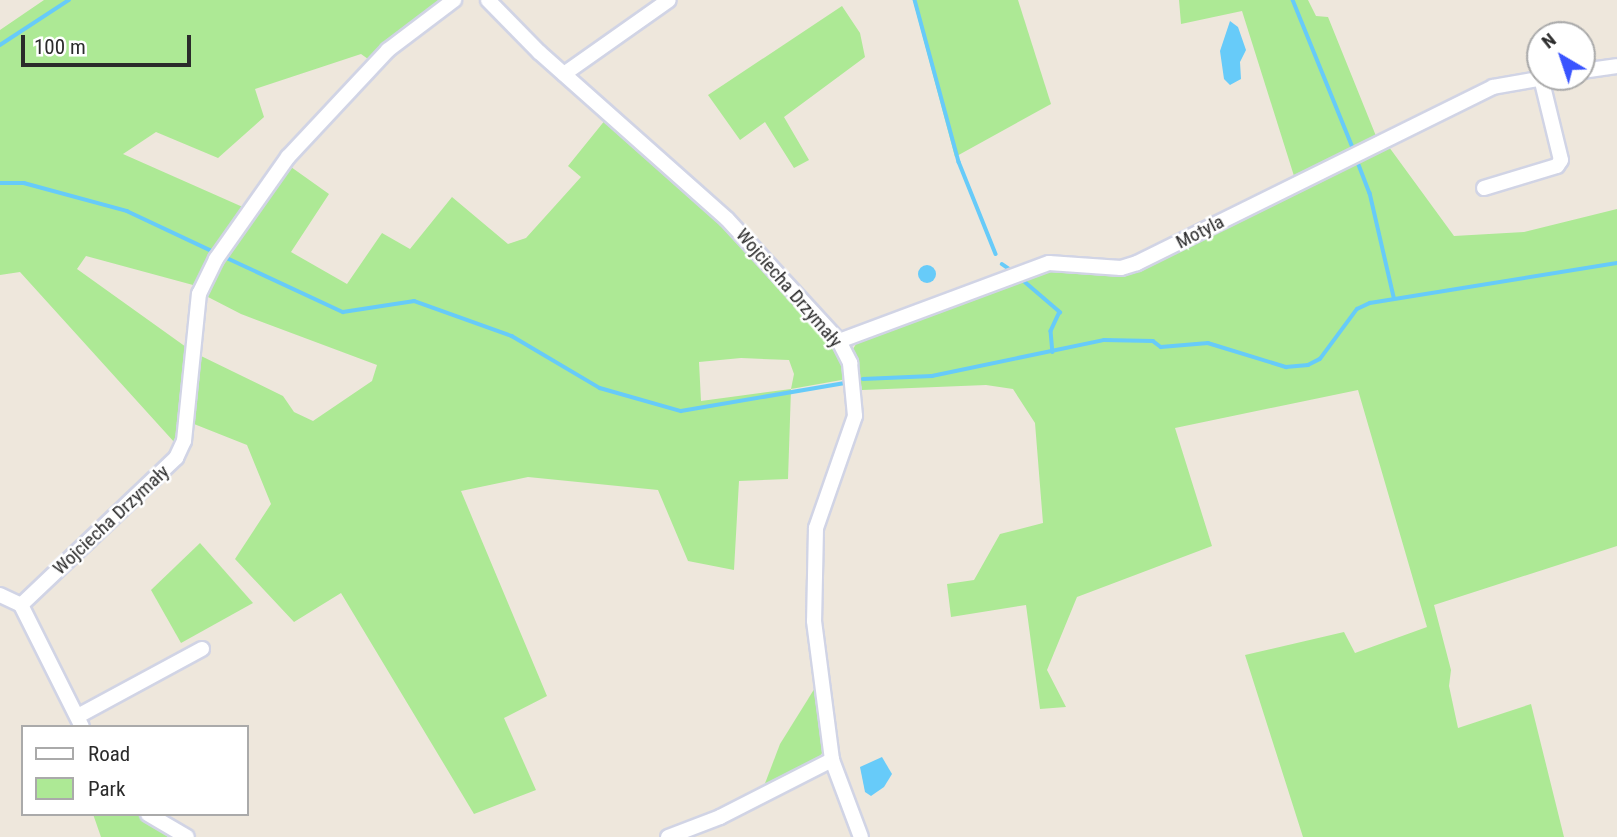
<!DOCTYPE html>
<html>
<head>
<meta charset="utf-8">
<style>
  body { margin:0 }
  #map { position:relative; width:1617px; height:837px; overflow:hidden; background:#eee7dc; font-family:"Roboto Condensed",sans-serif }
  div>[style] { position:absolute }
  .green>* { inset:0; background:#ade995 }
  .water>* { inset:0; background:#67cbf9 }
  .round { border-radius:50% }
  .stream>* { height:3.5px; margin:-1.75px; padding:0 1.75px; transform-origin:1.75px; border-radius:1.75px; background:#67cbf9 }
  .roads { filter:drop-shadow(2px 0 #d1d4e5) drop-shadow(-2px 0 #d1d4e5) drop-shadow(0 2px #d1d4e5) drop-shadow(0 -2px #d1d4e5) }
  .street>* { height:14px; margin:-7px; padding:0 7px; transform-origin:7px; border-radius:7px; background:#fff }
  span { translate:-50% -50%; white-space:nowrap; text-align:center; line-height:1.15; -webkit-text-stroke:5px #fff; paint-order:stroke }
  .street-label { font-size:19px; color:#2b2b2b }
  .legend { position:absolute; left:21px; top:725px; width:228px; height:91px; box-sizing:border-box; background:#fff; border:2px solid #aaa; margin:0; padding:9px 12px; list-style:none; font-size:21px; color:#2b2b2b }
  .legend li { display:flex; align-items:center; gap:14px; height:35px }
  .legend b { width:35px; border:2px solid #aaa }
  .north { position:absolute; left:1526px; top:21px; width:70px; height:70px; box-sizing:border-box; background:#fff; border:2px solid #aaa; border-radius:50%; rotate:321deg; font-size:19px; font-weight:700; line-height:28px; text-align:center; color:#2b2b2b }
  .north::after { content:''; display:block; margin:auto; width:24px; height:32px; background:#3954ff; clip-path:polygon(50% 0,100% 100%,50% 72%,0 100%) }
  .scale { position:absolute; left:21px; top:35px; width:170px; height:32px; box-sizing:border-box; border:4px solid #2b2b2b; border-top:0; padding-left:9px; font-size:21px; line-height:24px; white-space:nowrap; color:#2b2b2b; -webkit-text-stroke:5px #fff; paint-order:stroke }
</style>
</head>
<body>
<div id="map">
  <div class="green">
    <div style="clip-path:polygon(44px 0,443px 0,396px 33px,368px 59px,361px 54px,255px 89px,264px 117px,218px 158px,156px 132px,123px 154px,245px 208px,193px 285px,86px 256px,77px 269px,186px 347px,183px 419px,175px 443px,20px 272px,0 275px,0 30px)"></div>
    <div style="clip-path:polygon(913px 0,1018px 0,1051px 104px,955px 157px)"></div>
    <div style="clip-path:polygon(1179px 0,1308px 0,1316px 16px,1328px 17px,1376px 136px,1294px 176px,1242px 11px,1181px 24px)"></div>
    <div style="clip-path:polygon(842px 6px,860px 33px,865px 57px,784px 117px,809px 160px,794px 168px,765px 122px,740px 140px,708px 95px)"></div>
    <div style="clip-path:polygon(evenodd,606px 119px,733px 234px,832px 341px,847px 379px,791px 389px,788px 479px,739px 481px,734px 570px,688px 561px,658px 490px,528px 477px,461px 491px,547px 696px,504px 718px,536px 790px,474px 814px,341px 593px,294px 622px,235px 559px,271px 504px,247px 445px,194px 424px,199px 355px,283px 396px,294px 412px,313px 421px,372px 381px,377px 365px,241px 314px,208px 297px,217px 270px,291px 167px,329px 194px,291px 252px,347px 284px,382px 233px,410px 249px,452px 197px,508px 244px,526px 238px,581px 177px,568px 166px,606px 119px,741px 358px,789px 360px,794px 374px,791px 389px,701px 401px,699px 362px,741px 358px)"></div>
    <div style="clip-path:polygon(1389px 147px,1454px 236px,1524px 232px,1617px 209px,1617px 546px,1434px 605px,1451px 670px,1449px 686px,1458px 728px,1531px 704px,1564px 837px,1303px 837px,1245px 655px,1344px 632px,1355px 653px,1427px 627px,1358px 390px,1175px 428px,1212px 546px,1077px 597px,1047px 670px,1066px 707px,1040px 709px,1026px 605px,951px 617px,947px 584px,974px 580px,1000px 534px,1043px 523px,1035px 423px,1013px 389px,986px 385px,862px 390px,853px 349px,861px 336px,1040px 272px,1070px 266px,1122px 272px,1154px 262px)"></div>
    <div style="clip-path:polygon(200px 543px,253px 603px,181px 643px,151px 590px)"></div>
    <div style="clip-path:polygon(818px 683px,826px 748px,816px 761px,764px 786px,780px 744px)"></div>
    <div style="clip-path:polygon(93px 814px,142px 814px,168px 837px,101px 837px)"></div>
  </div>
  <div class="water">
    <div style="clip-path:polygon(1230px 21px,1238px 27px,1246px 50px,1240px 62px,1241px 79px,1230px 85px,1224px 79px,1220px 51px)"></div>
    <div class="round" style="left:918px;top:265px;width:18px;height:18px"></div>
    <div style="clip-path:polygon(882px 757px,892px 774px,884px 787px,871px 796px,865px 792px,860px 767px)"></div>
  </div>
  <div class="stream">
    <div style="left:915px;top:0;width:168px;rotate:74.8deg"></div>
    <div style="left:959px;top:162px;width:99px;rotate:68.1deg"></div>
    <div style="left:1293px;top:0;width:160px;rotate:67.9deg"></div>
    <div style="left:0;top:45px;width:82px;rotate:-33.1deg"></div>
    <div style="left:1359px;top:165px;width:30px;rotate:69deg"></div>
    <div style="left:1370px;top:193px;width:107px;rotate:77deg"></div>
    <div style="left:0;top:183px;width:24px"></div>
    <div style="left:24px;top:183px;width:107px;rotate:15.2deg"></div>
    <div style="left:127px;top:211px;width:92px;rotate:25.2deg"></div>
    <div style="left:227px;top:258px;width:128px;rotate:25deg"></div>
    <div style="left:343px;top:312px;width:72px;rotate:-8.8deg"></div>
    <div style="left:414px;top:301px;width:104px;rotate:19.7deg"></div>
    <div style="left:512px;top:336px;width:102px;rotate:30.6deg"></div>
    <div style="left:600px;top:388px;width:84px;rotate:15.9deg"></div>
    <div style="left:681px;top:411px;width:166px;rotate:-9.7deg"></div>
    <div style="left:1002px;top:264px;width:11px;rotate:34deg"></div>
    <div style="left:1024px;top:281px;width:48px;rotate:40.7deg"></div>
    <div style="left:1060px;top:312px;width:21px;rotate:115deg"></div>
    <div style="left:1051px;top:331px;width:21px;rotate:85deg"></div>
    <div style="left:863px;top:379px;width:69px;rotate:-2.5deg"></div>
    <div style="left:932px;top:376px;width:176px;rotate:-11.8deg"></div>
    <div style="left:1104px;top:340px;width:49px;rotate:1.2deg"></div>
    <div style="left:1153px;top:341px;width:10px;rotate:37deg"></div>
    <div style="left:1161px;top:347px;width:47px;rotate:-4.9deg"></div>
    <div style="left:1208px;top:343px;width:82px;rotate:17.1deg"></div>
    <div style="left:1286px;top:367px;width:22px;rotate:-5deg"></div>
    <div style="left:1308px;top:365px;width:13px;rotate:-27deg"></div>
    <div style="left:1320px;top:359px;width:62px;rotate:-53.5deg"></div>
    <div style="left:1357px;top:309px;width:14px;rotate:-25deg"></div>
    <div style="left:1370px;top:303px;width:250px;rotate:-9.2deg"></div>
  </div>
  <div class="roads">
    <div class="street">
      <div style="left:488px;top:0;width:73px;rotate:45.6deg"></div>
      <div style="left:539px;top:52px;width:251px;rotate:41.6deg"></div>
      <div style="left:727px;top:219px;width:166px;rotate:47.4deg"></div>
      <div style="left:839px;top:341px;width:25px;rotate:63deg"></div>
      <div style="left:850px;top:363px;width:53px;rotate:84.6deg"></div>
      <div style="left:855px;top:416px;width:119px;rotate:109.2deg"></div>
      <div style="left:816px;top:528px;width:93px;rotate:91.2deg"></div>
      <div style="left:814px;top:621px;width:140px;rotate:82.6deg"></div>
      <div style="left:832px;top:760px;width:82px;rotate:69.4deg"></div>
      <div style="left:1582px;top:71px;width:35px;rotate:-8deg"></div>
      <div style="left:564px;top:74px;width:128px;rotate:-35.2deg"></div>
      <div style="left:1484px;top:188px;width:76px;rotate:-16.8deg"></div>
      <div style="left:1557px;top:166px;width:7px;rotate:-56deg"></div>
      <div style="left:1561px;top:160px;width:84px;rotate:-103.7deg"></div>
      <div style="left:839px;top:341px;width:224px;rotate:-20.4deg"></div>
      <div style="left:1049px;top:263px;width:72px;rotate:4deg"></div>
      <div style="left:1121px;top:268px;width:17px;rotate:-17deg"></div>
      <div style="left:1137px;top:263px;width:397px;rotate:-26.3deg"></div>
      <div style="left:1493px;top:87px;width:57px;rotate:-10.1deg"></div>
      <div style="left:0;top:595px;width:23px;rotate:25deg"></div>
      <div style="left:21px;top:605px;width:214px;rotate:-43.5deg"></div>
      <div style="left:176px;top:458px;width:19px;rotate:-65deg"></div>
      <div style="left:184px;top:441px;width:148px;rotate:-84.2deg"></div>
      <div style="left:199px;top:294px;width:39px;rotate:-64deg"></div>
      <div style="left:216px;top:259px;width:125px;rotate:-54.8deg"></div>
      <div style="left:288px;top:157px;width:146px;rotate:-46.9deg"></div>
      <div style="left:388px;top:50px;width:83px;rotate:-37.1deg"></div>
      <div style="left:21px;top:605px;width:136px;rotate:63.4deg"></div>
      <div style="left:78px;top:716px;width:141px;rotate:-28.4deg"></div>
      <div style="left:148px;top:814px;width:45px;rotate:30.5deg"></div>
      <div style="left:668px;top:837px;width:56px;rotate:-21deg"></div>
      <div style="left:720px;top:817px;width:126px;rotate:-27deg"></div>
    </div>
  </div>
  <div class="street-label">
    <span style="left:1200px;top:232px;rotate:-27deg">Motyla</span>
    <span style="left:789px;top:288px;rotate:49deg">Wojciecha Drzymały</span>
    <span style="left:111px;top:520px;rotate:-43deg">Wojciecha Drzymały</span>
  </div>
  <ul class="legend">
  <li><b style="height:9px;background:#fff"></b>Road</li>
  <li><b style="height:19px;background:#ade995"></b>Park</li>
  </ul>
  <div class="north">N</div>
  <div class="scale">100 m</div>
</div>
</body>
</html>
